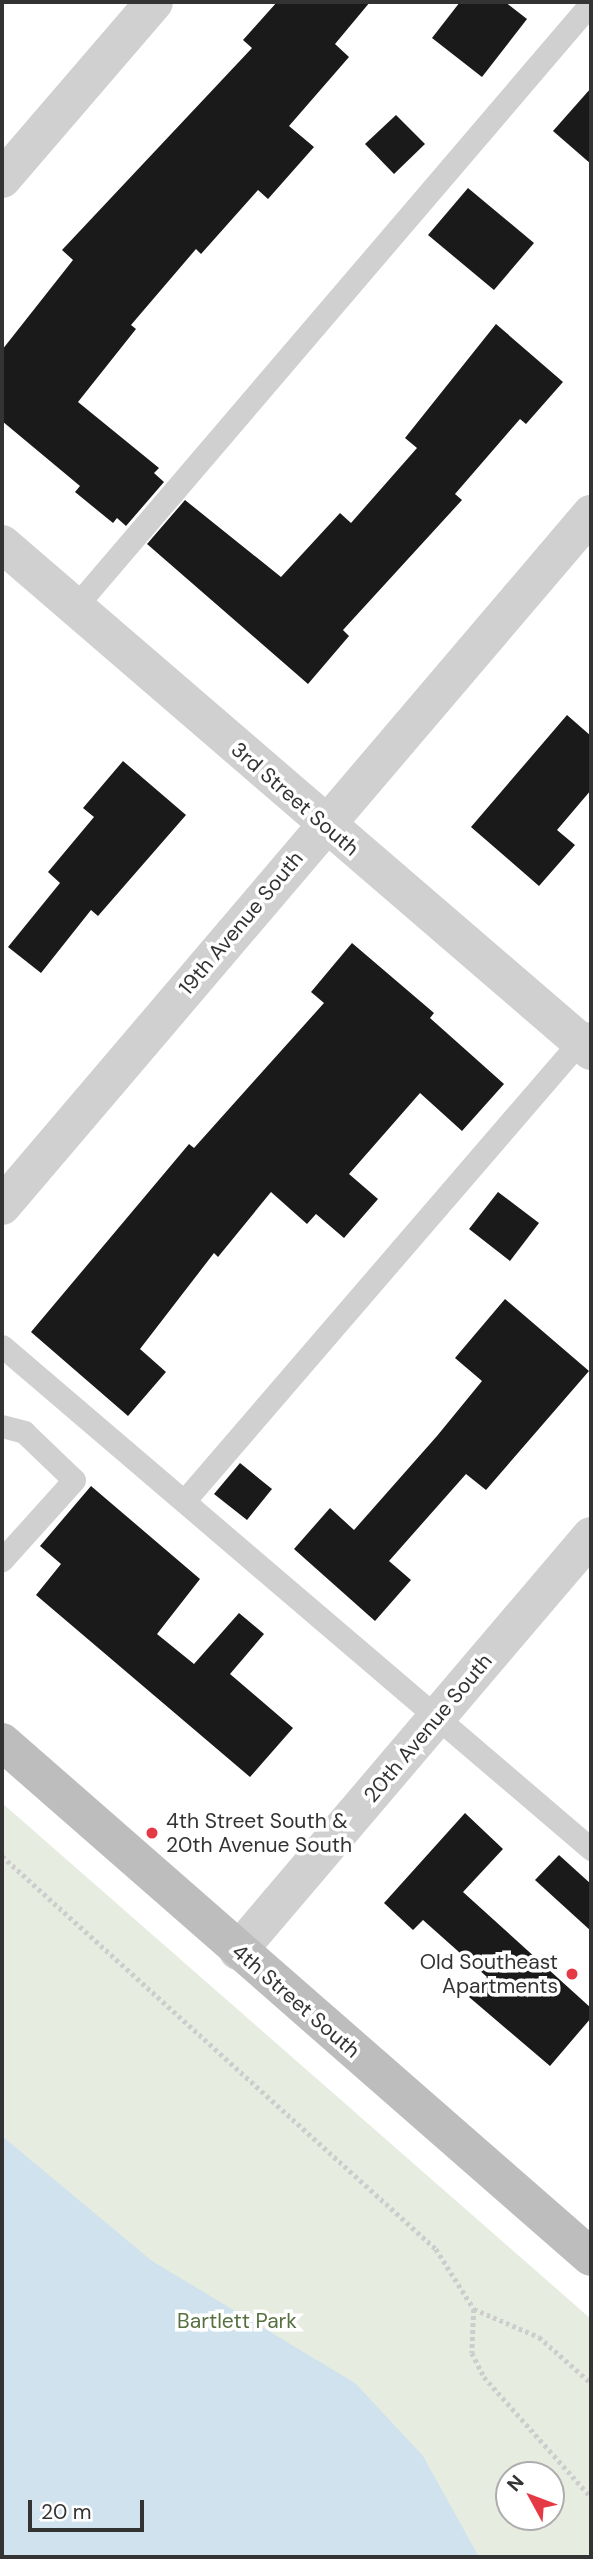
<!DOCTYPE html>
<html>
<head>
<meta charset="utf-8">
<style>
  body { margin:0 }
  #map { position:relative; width:593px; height:2559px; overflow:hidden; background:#fff; font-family:"DM Sans",sans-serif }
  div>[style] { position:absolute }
  .green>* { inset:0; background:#e6ecdf }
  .water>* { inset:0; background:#cfe2ee }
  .building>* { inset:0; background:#1a1a1a }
  .path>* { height:4.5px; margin-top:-2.25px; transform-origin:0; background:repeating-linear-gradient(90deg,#cdcdcd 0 3.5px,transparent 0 7px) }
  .service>* { height:23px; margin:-11.5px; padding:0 11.5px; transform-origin:11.5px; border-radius:11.5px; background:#d0d0d0 }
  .minor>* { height:38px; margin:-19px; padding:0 19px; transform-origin:19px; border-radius:19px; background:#d0d0d0 }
  .tertiary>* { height:38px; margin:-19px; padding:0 19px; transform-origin:19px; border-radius:19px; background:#d0d0d0 }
  .secondary>* { height:38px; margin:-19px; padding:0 19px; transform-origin:19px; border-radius:19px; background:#bdbdbd }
  .dots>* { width:19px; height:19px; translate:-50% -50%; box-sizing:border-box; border:4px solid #fff; border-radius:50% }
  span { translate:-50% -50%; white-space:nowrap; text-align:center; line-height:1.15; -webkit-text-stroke:7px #fff; paint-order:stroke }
  .street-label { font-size:21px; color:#333 }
  .poi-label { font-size:21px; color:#333 }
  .left { translate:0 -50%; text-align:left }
  .right { translate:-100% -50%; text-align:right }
  .park-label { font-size:21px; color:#56703f }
  .frame { position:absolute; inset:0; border:4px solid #333; pointer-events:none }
  .north { position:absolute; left:495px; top:2461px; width:70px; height:70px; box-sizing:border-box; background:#fff; border:2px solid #adadad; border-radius:50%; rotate:311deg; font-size:19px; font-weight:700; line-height:28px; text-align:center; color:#333 }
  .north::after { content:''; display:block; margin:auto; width:24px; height:32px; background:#e63946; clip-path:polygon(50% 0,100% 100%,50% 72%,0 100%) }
  .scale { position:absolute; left:28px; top:2500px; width:116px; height:32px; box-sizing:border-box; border:4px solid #333; border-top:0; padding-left:9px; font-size:21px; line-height:24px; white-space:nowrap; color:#333; -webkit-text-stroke:5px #fff; paint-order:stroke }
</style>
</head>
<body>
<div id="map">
  <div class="green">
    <div style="clip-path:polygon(evenodd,2px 1803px,591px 2319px,591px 2557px,2px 2557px,2px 1803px,509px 2475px,551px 2475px,551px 2517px,509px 2517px,509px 2475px)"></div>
  </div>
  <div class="water">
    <div style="clip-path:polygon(2px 2136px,152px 2261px,355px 2383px,423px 2456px,479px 2557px,2px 2557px)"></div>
  </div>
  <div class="building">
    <div style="clip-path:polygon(277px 2px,370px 2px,335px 44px,349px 57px,289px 126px,314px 147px,268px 199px,258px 190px,201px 254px,196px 249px,131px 325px,136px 329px,78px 402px,159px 468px,154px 473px,164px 482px,126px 526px,117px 518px,113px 523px,75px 492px,80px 486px,2px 421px,2px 350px,73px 260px,62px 250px,252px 48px,243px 40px)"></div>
    <div style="clip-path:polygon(460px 2px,505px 2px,527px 19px,482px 77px,432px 38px)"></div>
    <div style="clip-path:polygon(591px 88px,591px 164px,553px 131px)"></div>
    <div style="clip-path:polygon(396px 115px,425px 144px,394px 174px,365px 144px)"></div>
    <div style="clip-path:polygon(468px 188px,534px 243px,494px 290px,428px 235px)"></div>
    <div style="clip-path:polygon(496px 324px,563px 382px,526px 424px,520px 419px,455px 494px,462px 500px,343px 630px,349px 636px,308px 684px,147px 544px,185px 500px,281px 577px,340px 513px,351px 523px,417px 448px,405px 438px)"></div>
    <div style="clip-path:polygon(567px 715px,591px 736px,591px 790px,557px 830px,575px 845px,539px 886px,471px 827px)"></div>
    <div style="clip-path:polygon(123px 761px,186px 815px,98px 916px,91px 910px,41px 973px,8px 947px,60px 883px,48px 872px,94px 817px,83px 808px)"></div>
    <div style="clip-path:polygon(352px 943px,434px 1013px,430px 1018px,504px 1084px,462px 1131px,420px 1093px,349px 1174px,378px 1199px,344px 1238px,316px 1214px,307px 1224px,271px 1192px,218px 1257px,214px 1253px,140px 1349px,166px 1372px,128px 1416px,31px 1332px,189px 1144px,194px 1148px,324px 1003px,311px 992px)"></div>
    <div style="clip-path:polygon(498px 1192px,539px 1223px,510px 1261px,469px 1229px)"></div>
    <div style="clip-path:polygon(505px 1299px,589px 1371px,486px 1490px,466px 1474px,389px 1561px,411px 1580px,375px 1621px,294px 1549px,330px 1508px,354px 1530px,437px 1436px,482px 1381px,455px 1358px)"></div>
    <div style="clip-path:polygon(240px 1463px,272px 1489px,247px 1520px,214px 1494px)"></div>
    <div style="clip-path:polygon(91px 1486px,200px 1579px,157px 1634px,194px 1664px,239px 1613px,264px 1634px,230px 1674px,293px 1728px,250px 1777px,36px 1595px,61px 1564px,40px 1546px)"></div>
    <div style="clip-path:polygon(465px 1813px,503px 1849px,463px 1892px,591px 2008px,591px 2018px,550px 2066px,469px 1997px,487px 1977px,423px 1920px,413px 1930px,384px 1903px)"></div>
    <div style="clip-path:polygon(559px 1855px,591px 1884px,591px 1931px,535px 1880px)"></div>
  </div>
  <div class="path">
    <div style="left:2px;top:1856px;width:585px;rotate:42.16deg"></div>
    <div style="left:436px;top:2249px;width:71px;rotate:57.7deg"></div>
    <div style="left:474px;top:2309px;width:71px;rotate:23.3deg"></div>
    <div style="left:539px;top:2337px;width:69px;rotate:41.5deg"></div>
    <div style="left:474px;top:2309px;width:44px;rotate:92.6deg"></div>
    <div style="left:472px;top:2353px;width:27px;rotate:63deg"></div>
    <div style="left:484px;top:2377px;width:161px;rotate:48.3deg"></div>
  </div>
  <div class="service">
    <div style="left:75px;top:607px;width:794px;rotate:-49.49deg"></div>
    <div style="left:2px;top:1346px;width:775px;rotate:40.5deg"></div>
    <div style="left:2px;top:1426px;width:23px;rotate:15deg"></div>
    <div style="left:24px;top:1432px;width:69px;rotate:43.8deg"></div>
    <div style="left:74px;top:1480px;width:108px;rotate:132deg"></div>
    <div style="left:185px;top:1500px;width:616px;rotate:-49.28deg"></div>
  </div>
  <div class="minor">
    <div style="left:2px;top:179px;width:233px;rotate:-49.3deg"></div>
    <div style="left:2px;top:1206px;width:909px;rotate:-49.6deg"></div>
    <div style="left:238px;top:1951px;width:545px;rotate:-49.62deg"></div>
  </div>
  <div class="tertiary">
    <div style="left:2px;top:544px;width:777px;rotate:40.72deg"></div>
  </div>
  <div class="secondary">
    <div style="left:2px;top:1742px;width:782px;rotate:41.17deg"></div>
  </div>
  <div class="dots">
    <div style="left:152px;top:1833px;background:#e63946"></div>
    <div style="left:572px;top:1974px;background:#e63946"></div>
  </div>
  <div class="street-label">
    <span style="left:295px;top:799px;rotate:41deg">3rd Street South</span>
    <span style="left:241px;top:923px;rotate:-50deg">19th Avenue South</span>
    <span style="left:428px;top:1728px;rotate:-50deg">20th Avenue South</span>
    <span style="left:296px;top:2001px;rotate:41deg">4th Street South</span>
  </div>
  <div class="poi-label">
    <span class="left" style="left:166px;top:1833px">4th Street South &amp;<br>20th Avenue South</span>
    <span class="right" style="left:558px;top:1974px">Old Southeast<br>Apartments</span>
  </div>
  <div class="park-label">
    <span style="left:237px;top:2321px">Bartlett Park</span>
  </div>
  <div class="frame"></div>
  <div class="north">N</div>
  <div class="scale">20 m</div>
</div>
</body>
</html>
